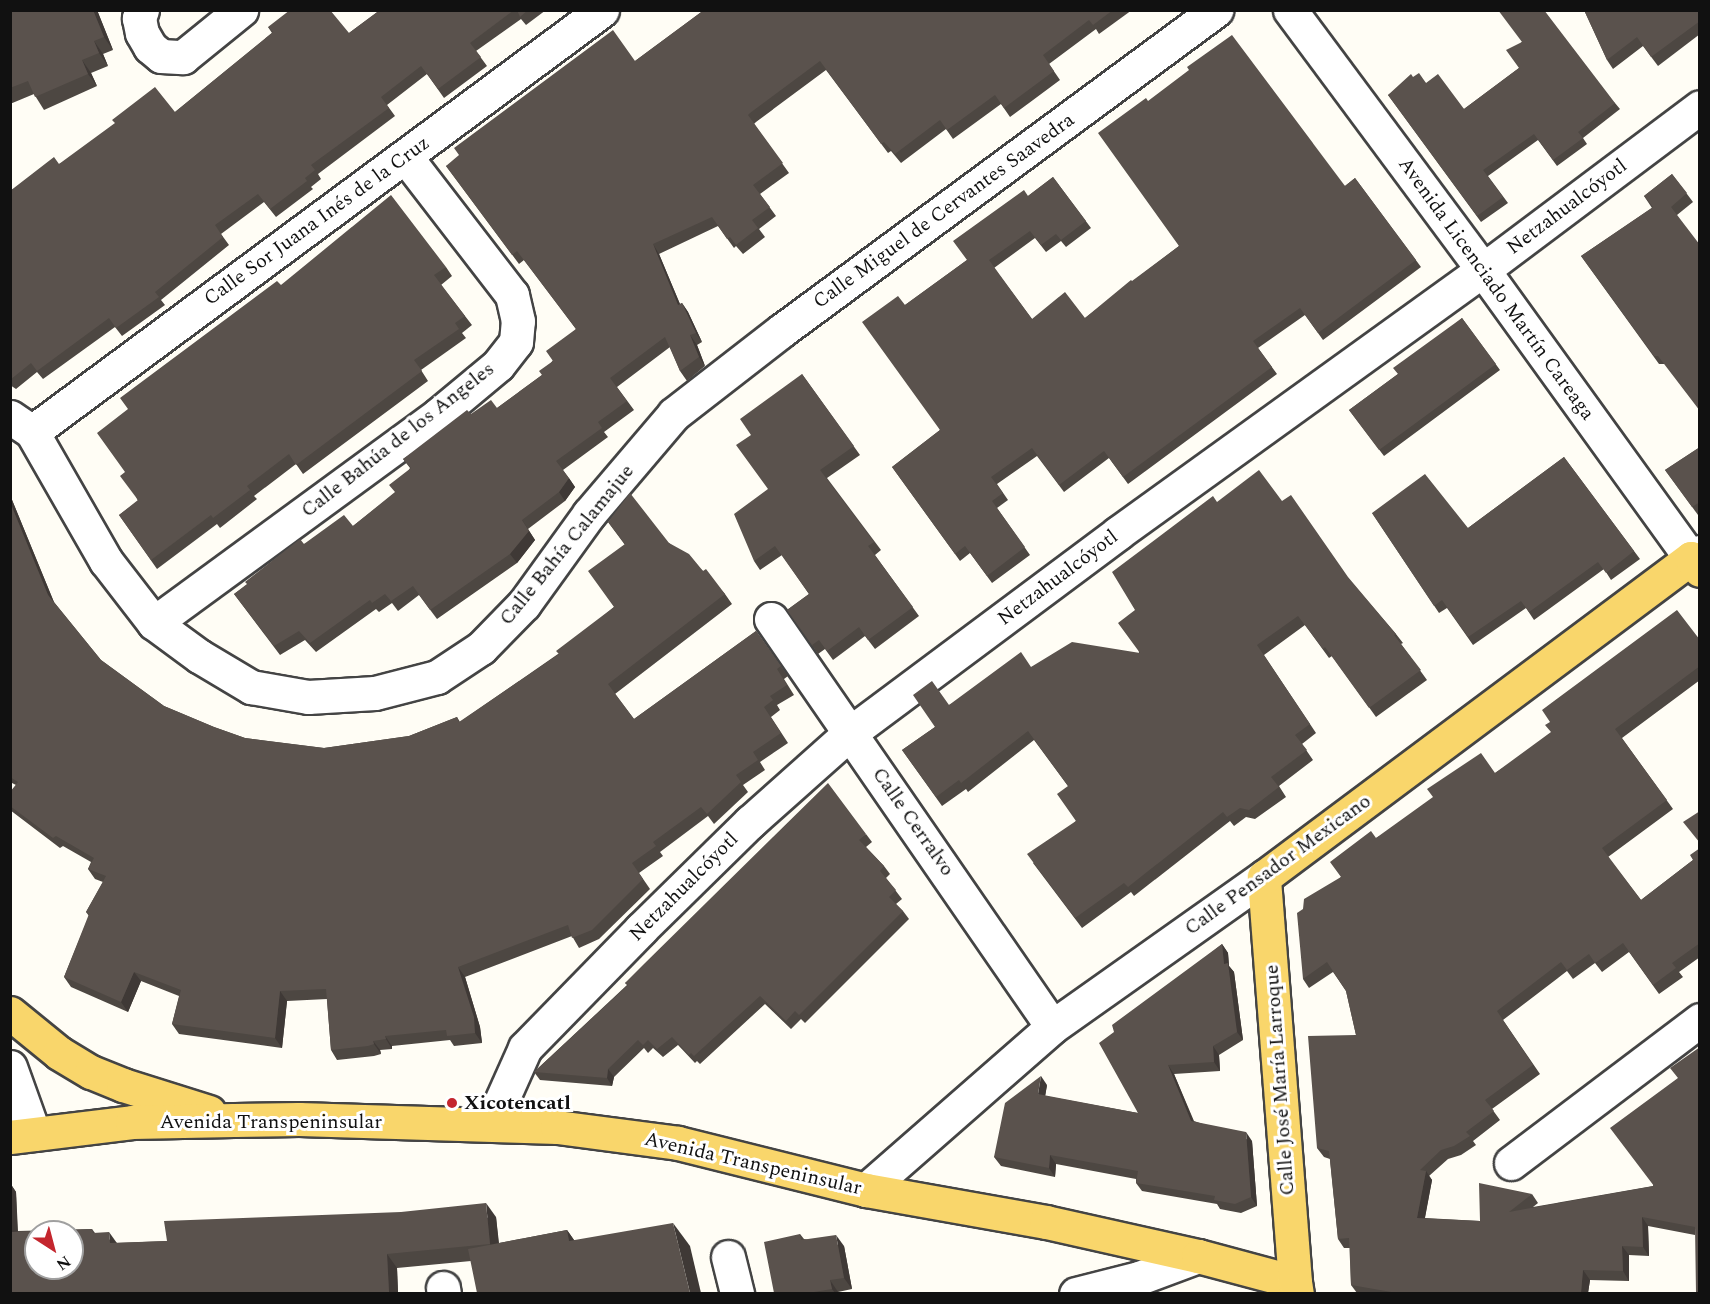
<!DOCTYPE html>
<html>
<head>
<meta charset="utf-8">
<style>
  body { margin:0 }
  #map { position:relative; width:1710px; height:1304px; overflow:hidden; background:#fffdf5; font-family:Spectral,serif }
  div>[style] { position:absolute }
  .roads { filter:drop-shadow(2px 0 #444) drop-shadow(-2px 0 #444) drop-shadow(0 2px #444) drop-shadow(0 -2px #444) }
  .minor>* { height:33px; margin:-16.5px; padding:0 16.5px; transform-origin:16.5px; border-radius:16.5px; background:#fff }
  .major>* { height:33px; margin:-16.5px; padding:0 16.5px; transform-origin:16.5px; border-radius:16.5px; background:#f9d66b }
  .wall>* { inset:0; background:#4d4742 }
  .shaded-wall>* { inset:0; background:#3f3936 }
  .building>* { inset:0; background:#5a524d }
  .dots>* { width:16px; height:16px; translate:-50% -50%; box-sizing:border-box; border:3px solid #fff; border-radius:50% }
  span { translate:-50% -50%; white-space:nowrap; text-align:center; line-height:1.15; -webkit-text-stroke:6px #fff; paint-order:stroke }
  .street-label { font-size:20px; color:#111 }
  .poi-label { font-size:20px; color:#111; font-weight:700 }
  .left { translate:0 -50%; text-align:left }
  .frame { position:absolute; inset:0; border:12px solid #111; pointer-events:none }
  .north { position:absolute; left:24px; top:1220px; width:60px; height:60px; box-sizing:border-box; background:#fff; border:2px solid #a0a0a0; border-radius:50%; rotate:144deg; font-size:16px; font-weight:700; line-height:24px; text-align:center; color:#111 }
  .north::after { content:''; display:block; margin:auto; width:21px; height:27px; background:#c4262e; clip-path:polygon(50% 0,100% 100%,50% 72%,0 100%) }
</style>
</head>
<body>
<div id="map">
  <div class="roads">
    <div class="minor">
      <div style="left:142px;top:10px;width:9px;rotate:111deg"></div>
      <div style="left:139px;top:18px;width:15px;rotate:79deg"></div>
      <div style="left:142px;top:33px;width:16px;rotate:60deg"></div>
      <div style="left:150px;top:47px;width:14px;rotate:39deg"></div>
      <div style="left:161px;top:56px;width:22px;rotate:3deg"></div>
      <div style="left:183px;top:57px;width:75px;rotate:-39deg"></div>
      <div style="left:1290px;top:10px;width:324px;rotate:53.4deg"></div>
      <div style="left:1483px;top:270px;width:355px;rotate:54.2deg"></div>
      <div style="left:1691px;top:558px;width:11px;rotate:-34deg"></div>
      <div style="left:10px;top:417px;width:27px;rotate:34deg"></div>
      <div style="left:32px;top:432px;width:149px;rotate:60.2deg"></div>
      <div style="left:106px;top:561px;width:78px;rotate:52.3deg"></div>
      <div style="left:154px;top:623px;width:56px;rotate:36.3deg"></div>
      <div style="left:199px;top:656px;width:61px;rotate:30.8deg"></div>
      <div style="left:251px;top:687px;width:58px;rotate:10deg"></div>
      <div style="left:308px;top:697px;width:67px;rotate:-3.4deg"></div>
      <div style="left:375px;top:693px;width:64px;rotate:-14.5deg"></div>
      <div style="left:437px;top:677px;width:53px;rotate:-33.4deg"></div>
      <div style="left:481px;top:648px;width:62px;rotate:-45.7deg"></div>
      <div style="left:524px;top:604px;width:111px;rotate:-54.2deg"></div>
      <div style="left:589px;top:514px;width:131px;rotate:-49.6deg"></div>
      <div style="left:674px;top:414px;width:135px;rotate:-37.8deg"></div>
      <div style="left:781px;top:331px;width:541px;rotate:-36.42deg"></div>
      <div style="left:32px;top:432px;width:709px;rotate:-36.51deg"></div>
      <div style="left:771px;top:619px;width:495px;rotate:55.4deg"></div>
      <div style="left:154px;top:623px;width:352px;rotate:-36.2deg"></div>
      <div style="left:438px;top:415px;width:78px;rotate:-39.8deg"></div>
      <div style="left:498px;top:365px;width:29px;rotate:-52deg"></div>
      <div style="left:516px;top:342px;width:21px;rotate:-85deg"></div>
      <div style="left:518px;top:321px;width:27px;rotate:-103deg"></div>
      <div style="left:512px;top:295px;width:175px;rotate:-127.6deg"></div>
      <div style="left:10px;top:1067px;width:71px;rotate:70.3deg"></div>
      <div style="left:491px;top:1124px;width:83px;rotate:-65.9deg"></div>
      <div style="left:525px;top:1048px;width:166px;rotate:-45.7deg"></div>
      <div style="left:641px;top:929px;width:153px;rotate:-44.5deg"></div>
      <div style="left:750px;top:822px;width:134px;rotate:-41.7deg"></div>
      <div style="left:850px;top:733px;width:334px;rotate:-36.7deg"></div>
      <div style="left:1118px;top:533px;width:450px;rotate:-35.8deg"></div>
      <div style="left:1483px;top:270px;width:271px;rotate:-36.9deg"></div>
      <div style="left:1511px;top:1163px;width:237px;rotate:-37.1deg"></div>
      <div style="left:866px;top:1190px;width:247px;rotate:-41.2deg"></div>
      <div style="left:1052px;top:1027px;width:260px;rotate:-35.3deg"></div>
      <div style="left:728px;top:1257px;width:38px;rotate:76deg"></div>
      <div style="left:443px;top:1288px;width:6px;rotate:81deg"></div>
      <div style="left:1076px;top:1294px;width:65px;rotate:-14.3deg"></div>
      <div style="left:1139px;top:1278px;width:63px;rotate:-20.4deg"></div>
    </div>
    <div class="major">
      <div style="left:10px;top:1013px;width:63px;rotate:39.2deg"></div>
      <div style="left:59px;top:1053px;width:37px;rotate:31deg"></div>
      <div style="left:91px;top:1072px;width:35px;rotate:22deg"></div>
      <div style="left:123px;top:1085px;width:90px;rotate:17.4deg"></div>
      <div style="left:10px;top:1137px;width:123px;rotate:-7deg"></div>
      <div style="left:132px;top:1122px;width:102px;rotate:-1.1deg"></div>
      <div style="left:234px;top:1120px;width:65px;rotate:-0.9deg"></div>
      <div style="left:299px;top:1119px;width:258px;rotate:1.8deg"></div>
      <div style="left:557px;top:1127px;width:122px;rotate:7.5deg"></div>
      <div style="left:678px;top:1143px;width:194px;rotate:14deg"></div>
      <div style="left:866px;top:1190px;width:183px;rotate:10.1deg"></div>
      <div style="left:1046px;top:1222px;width:156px;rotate:12.6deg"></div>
      <div style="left:1198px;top:1256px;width:100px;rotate:15deg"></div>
      <div style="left:1295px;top:1282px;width:12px;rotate:81deg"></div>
      <div style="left:1295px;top:1282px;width:406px;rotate:-94.4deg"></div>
      <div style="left:1264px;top:877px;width:533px;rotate:-36.76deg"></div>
      <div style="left:1691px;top:558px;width:15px;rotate:53deg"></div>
    </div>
  </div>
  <div class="wall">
    <div style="clip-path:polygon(10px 10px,97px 10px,113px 50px,103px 54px,108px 66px,91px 73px,97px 86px,44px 110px,34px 94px,10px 104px)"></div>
    <div style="clip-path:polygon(380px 10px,546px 10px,526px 25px,521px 19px,476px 51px,487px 66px,444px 98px,427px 74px,387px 105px,395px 116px,318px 174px,321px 179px,311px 187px,313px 189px,276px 217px,264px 202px,221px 234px,229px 245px,161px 300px,165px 305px,122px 336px,115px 327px,43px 379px,37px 372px,16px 389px,10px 385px,10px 191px,59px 164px,175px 112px,272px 33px,268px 27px,349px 33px)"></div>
    <div style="clip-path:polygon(704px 10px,1132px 10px,1099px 34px,1096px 29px,1049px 64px,1060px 80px,1010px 117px,1001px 104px,953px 139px,946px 129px,901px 163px,891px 151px,888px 153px,826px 70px,756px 122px,754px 124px,789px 173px,760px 194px,776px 216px,759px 229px,765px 237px,743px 254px,736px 246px,734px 248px,718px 226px,659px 254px,680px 304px,682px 303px,688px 312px,702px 342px,697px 345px,705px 366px,687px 381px,680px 371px,670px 347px,617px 387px,634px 410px,604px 432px,608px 437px,563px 470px,575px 487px,565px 501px,528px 529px,535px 540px,517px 563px,437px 619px,419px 595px,398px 611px,392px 603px,379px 612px,376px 609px,316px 652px,305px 640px,280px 655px,234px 594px,304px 544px,353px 526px,395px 493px,410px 468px,403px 459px,471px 414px,497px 408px,542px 375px,576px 329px,524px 260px,519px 264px,446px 166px,635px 61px)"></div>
    <div style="clip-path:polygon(1584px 10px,1700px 10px,1700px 34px,1658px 66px,1643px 46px,1613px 69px,1607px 60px)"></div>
    <div style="clip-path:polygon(1521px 42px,1615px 103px,1620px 109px,1583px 138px,1587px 144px,1557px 166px,1538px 140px,1488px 176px,1508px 203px,1481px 222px,1388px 95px,1413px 77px,1426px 83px,1464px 109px,1519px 68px)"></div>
    <div style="clip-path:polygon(1148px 101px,1345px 186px,1355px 178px,1421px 267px,1323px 340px,1305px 315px,1258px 348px,1277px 374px,1128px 484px,1109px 458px,1064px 492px,1037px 456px,997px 484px,1008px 500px,997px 508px,1030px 555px,992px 583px,970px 553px,960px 561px,892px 467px,940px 430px,905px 305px,967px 260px,1028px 196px,1053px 177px,1091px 228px,1066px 247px,1061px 241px,1046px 252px,1035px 238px,994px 268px,1032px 319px,1085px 318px,1179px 246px)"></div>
    <div style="clip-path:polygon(1672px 174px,1693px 202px,1677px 215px,1664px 364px,1659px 364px,1581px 256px,1652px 208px,1644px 196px)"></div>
    <div style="clip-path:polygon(446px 267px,452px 276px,441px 285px,472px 325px,462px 333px,466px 338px,421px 370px,428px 381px,303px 474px,296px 464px,254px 496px,257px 499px,220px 528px,217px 524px,157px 569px,119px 515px,138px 501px,125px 472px,281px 285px)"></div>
    <div style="clip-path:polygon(1462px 318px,1500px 370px,1384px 456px,1349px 410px,1398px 374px)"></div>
    <div style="clip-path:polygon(802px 374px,860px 455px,827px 478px,881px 550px,875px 555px,919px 616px,875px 649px,865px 636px,833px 660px,825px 649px,818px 654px,787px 610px,809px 594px,782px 555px,760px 570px,754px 561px,768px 489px)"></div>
    <div style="clip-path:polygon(1700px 447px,1700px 514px,1698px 515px,1665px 470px)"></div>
    <div style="clip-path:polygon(1564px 457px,1640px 559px,1611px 580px,1604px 569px,1534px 620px,1526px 608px,1473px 645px,1447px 608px,1439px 613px,1372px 513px,1468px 528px)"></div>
    <div style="clip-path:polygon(10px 495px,54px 602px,101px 660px,164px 706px,214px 727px,245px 738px,324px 748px,409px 736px,457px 717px,460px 722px,558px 654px,614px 607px,625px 545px,608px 522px,669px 543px,703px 571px,725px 594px,732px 604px,615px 694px,634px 719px,756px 631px,788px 676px,784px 679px,794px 695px,777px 705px,780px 710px,771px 717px,788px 743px,760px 762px,765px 770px,743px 785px,748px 792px,714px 824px,708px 816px,660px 852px,663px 856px,639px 873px,650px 889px,599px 939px,579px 948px,572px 936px,465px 977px,480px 1027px,482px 1043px,454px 1046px,450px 1040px,392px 1046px,392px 1049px,380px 1050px,381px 1054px,374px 1056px,337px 1060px,331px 1050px,327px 999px,287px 1001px,282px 1048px,179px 1034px,172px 1024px,179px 996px,141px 981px,128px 1012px,71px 987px,64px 977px,89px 916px,86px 912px,103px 882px,95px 879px,88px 869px,91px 862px,63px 846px,60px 848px,10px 810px,10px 806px,16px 785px,10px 782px)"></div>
    <div style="clip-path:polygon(1282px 501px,1396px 634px,1403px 643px,1401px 644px,1427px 680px,1376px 717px,1332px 656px,1329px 658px,1305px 625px,1264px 655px,1316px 733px,1302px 744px,1313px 760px,1279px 786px,1286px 797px,1255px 819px,1246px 817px,1234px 826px,1230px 821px,1134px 896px,1131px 892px,1082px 928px,1033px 863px,1076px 821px,1068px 786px,1034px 740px,968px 792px,966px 789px,942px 806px,902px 750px,935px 727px,949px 705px,1031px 667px,1139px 653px,1135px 610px,1217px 502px)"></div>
    <div style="clip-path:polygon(1700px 640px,1700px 680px,1622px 738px,1673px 809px,1608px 857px,1641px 900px,1693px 860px,1700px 848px,1700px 957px,1679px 972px,1683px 977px,1659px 994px,1629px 952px,1602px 972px,1595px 963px,1573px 979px,1567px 971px,1503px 1020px,1540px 1074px,1492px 1109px,1500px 1120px,1473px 1141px,1476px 1145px,1461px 1155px,1448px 1159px,1429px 1176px,1432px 1180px,1425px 1218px,1480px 1221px,1532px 1194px,1538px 1203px,1533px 1207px,1653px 1186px,1678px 1078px,1700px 1047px,1695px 1235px,1648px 1226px,1649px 1256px,1629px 1255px,1629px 1281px,1590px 1280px,1588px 1293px,1357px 1293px,1351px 1285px,1350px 1248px,1344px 1248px,1338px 1239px,1330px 1159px,1324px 1157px,1317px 1148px,1356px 1035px,1346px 991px,1333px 972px,1309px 988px,1303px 979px,1303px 909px,1341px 877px,1376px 838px,1495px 773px)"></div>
    <div style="clip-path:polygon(866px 834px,872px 842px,866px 847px,884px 866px,890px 874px,886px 878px,902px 899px,896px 904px,903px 911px,909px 919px,805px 1023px,801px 1019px,791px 1029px,765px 1004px,700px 1064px,697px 1061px,695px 1063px,678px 1045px,663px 1057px,653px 1048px,648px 1053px,644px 1048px,614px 1077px,612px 1086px,540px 1080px,534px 1072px,627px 985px,625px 983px)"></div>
    <div style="clip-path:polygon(1222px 944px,1228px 953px,1229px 966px,1234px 972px,1243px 1040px,1219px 1055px,1220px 1071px,1174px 1074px,1194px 1121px,1252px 1141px,1257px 1206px,1241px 1213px,1220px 1209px,1217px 1204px,1142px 1191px,1136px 1183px,1136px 1179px,1056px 1164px,1055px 1177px,1001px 1166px,994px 1157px,1047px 1085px,1045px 1096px,1138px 1113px,1114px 1032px)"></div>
    <div style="clip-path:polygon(10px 1183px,16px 1192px,18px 1231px,92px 1229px,95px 1233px,117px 1243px,167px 1241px,496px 1217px,499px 1243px,567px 1230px,574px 1240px,690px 1246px,471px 1261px,397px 1268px,398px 1293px,10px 1293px)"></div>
    <div style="clip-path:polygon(800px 1234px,804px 1239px,844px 1246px,852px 1289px,838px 1292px,838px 1293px,774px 1293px)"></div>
  </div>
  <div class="shaded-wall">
    <div style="clip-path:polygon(93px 10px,97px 10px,113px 50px,104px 37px)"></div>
    <div style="clip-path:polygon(94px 41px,103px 54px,108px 66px,99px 53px)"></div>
    <div style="clip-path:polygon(82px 60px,91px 73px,97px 86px,88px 74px)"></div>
    <div style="clip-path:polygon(653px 244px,659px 254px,684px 314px,678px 305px)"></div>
    <div style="clip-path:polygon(682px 303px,688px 312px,702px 342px,696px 333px)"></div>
    <div style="clip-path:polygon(690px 335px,697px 345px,705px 366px,699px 357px)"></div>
    <div style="clip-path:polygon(569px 478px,575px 487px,565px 501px,559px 492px)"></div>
    <div style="clip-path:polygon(10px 495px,55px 605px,48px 595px,10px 502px)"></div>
    <div style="clip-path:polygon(522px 520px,535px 540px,517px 563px,510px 554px)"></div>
    <div style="clip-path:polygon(1222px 944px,1228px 953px,1229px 966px,1234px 972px,1243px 1040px,1237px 1032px,1224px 964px)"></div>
    <div style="clip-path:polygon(458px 967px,465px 977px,480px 1027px,482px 1043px,475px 1033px)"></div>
    <div style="clip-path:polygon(134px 972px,141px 981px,128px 1012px,121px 1002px)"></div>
    <div style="clip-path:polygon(280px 991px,287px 1001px,282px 1048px,275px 1038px)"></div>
    <div style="clip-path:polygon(385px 1036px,392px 1046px,392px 1049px,386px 1039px)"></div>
    <div style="clip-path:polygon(373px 1041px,380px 1050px,381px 1054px,374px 1044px)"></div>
    <div style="clip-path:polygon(1213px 1046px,1219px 1055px,1220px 1071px,1214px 1062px)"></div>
    <div style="clip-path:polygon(1168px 1065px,1174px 1074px,1197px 1130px,1191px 1121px)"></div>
    <div style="clip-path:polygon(608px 1069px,614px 1077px,612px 1086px,607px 1078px)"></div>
    <div style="clip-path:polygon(1041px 1076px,1047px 1085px,1044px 1103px,1038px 1094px)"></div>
    <div style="clip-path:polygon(1246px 1132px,1252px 1141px,1257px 1206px,1251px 1197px)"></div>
    <div style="clip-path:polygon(1050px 1155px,1056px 1164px,1055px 1177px,1049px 1168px)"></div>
    <div style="clip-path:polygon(1426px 1171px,1432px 1180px,1423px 1227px,1417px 1218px)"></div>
    <div style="clip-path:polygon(10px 1183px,16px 1192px,18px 1246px,10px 1235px)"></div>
    <div style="clip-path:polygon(486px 1203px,496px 1217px,500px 1258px,490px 1244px)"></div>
    <div style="clip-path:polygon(1642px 1217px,1648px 1226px,1649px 1256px,1643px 1247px)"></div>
    <div style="clip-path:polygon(673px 1223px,690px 1246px,701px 1293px,690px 1293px)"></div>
    <div style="clip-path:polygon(567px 1230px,583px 1253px,569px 1241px)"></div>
    <div style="clip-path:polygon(109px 1232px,119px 1246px,110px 1243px)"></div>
    <div style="clip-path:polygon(836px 1235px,844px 1246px,852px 1289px,844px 1278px)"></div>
    <div style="clip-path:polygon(1622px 1246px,1629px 1255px,1629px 1281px,1623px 1271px)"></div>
    <div style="clip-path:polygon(387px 1254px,397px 1268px,398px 1293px,390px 1293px,389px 1292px)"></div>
    <div style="clip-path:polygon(1583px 1270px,1590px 1280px,1588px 1293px,1581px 1293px)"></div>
    <div style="clip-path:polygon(830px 1280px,838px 1292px,838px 1293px,835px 1293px,832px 1289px)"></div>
  </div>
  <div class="building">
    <div style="clip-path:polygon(10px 10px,93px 10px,104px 37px,94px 41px,99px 53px,82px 60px,88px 74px,35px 97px,28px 81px,10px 88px)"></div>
    <div style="clip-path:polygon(290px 10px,330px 10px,349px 33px,380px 10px,514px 10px,470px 43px,481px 57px,438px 89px,421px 66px,381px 97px,389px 108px,311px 165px,315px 170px,305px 178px,307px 181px,270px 209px,258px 194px,215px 225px,223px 237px,155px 292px,159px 297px,116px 328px,109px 318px,37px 371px,31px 363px,10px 380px,10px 191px,54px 157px,59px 164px,115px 123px,112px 120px,155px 87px,175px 112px,273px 32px,268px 27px)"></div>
    <div style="clip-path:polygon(517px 10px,528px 10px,520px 17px)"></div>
    <div style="clip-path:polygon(704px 10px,1113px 10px,1093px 25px,1089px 20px,1043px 55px,1054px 71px,1004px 108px,995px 95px,947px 130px,940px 120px,895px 154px,884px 142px,881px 144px,820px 61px,750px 113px,748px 115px,783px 163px,753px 185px,770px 207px,752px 220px,758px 228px,736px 245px,730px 237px,727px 239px,712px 217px,653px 244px,678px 305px,682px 303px,696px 333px,690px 335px,699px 357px,680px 371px,665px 337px,610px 378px,627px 401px,598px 422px,602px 428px,556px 461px,569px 478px,559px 492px,522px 520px,529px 531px,510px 554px,430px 610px,413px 586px,391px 601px,385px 594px,372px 603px,370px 600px,310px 643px,299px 631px,274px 646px,234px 594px,247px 584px,245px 582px,300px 539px,304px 544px,344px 515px,353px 526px,395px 492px,389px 485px,411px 468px,403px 459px,467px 410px,471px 414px,491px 400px,497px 408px,542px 375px,539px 371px,553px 361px,546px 351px,576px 329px,517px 251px,512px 255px,446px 166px,459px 155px,454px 148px,613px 30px,635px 61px)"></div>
    <div style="clip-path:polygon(1498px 10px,1544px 10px,1615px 103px,1578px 132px,1583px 138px,1553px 160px,1534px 134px,1483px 170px,1503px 197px,1477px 216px,1388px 95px,1411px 74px,1413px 77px,1419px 73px,1426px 83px,1438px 74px,1464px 109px,1519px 68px,1506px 50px,1522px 42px)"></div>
    <div style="clip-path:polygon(1584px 10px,1700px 10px,1700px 21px,1651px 57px,1637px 37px,1607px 60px)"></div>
    <div style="clip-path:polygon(1232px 35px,1345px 186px,1355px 178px,1416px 260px,1318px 333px,1300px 308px,1253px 341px,1272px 367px,1123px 477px,1104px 451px,1059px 485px,1032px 448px,991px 477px,1003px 493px,992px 501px,1025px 547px,987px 576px,965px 546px,955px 554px,892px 467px,940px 430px,862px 322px,898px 296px,905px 305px,967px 260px,953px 241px,1024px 190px,1028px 196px,1053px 177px,1086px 221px,1061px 240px,1056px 234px,1041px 245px,1030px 231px,989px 260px,1032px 319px,1065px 292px,1085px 318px,1131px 280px,1132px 281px,1179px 246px,1098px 133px,1146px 98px,1148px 101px,1189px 70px,1187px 67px)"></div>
    <div style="clip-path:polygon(1672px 174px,1687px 193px,1671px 207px,1700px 245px,1700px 411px,1658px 356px,1654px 356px,1581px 256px,1653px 207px,1644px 196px)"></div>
    <div style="clip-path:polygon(391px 195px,446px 267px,434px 275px,465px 316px,455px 323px,459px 329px,414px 360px,422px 371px,296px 465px,289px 454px,247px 486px,250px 490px,213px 518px,211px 515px,151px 560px,119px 515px,138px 500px,120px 476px,125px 472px,97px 433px,128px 409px,120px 398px,277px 281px,281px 285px)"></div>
    <div style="clip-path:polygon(1462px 318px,1496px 364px,1379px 450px,1349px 410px,1398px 374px,1393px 368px)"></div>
    <div style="clip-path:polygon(802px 374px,854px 446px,820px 470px,874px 542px,868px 546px,913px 607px,868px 640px,859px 627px,827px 651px,819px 640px,812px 645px,787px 610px,809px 594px,775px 546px,754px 561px,734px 514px,768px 489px,736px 445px,751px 435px,740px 419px)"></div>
    <div style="clip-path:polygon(1700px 447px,1700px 502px,1692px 507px,1665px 470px)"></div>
    <div style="clip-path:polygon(1564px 457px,1634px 551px,1606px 573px,1598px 562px,1529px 612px,1521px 601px,1468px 637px,1442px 600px,1434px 606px,1372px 513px,1425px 474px,1468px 528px)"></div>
    <div style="clip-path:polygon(1259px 470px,1282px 501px,1291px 495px,1348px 577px,1396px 634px,1394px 635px,1421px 670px,1369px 708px,1325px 647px,1323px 649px,1298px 616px,1257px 645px,1310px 724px,1295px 735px,1307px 750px,1271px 777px,1279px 787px,1249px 810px,1240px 808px,1227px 817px,1223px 812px,1128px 887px,1124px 883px,1075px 918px,1027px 854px,1076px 821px,1057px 794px,1068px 786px,1028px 731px,961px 783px,959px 780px,936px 797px,902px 750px,935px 727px,913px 695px,932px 681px,949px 705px,1021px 652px,1031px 667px,1072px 642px,1140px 653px,1118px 623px,1135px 610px,1112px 572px,1213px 496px,1217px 502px)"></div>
    <div style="clip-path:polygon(630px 493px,669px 543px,689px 554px,703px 571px,706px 569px,725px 594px,608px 684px,634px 719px,756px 631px,781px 666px,777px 669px,787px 685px,770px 696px,773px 700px,764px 707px,781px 733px,753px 752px,758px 760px,736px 775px,741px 782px,707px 814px,701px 807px,653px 842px,656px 846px,632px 863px,643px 879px,592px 930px,572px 938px,568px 925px,458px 967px,474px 1017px,475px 1033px,447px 1036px,446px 1030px,385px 1036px,386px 1039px,373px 1041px,374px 1044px,368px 1046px,331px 1050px,326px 989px,280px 991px,275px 1038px,172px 1024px,181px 990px,134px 972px,121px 1002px,64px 977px,89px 914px,86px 912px,106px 876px,88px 869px,94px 858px,56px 836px,53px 838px,10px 806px,10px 792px,18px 782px,10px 777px,10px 502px,48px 595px,101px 660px,164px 706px,214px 727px,245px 738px,324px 748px,409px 736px,457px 717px,459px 722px,559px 654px,556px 651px,614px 607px,588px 571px,625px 544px,608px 522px)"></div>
    <div style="clip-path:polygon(1677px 610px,1700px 640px,1700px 666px,1615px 729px,1667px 800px,1602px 848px,1641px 900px,1693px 860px,1690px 855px,1700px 848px,1700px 943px,1672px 963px,1676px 968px,1653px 985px,1623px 943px,1595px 963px,1589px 954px,1567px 970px,1561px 962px,1497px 1011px,1533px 1065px,1485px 1100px,1494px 1111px,1466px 1132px,1470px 1136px,1454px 1146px,1441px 1150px,1420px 1170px,1426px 1171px,1417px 1218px,1480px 1221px,1479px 1183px,1532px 1194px,1509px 1212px,1654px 1186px,1610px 1128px,1678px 1078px,1670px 1068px,1700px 1047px,1700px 1293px,1696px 1293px,1695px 1227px,1642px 1217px,1643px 1247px,1622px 1246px,1623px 1271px,1583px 1270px,1581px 1293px,1397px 1293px,1351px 1285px,1349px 1238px,1338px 1239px,1329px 1151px,1317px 1148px,1308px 1036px,1356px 1035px,1346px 991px,1327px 962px,1303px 979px,1297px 913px,1303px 909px,1304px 899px,1341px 877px,1330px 862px,1371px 831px,1376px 838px,1433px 797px,1427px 789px,1481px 753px,1495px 773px,1551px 732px,1545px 725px,1550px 722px,1542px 710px)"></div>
    <div style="clip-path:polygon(828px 783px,866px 834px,859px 840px,884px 866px,880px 871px,896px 890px,889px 897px,903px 911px,799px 1015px,795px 1011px,786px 1021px,760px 996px,694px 1056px,691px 1053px,689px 1055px,672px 1037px,657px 1049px,648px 1040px,643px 1045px,638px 1040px,608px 1069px,607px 1078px,534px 1072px,628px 985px,625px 983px,644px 964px)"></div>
    <div style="clip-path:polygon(1700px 811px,1700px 843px,1683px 822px)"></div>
    <div style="clip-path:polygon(1222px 944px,1224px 964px,1228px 963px,1237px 1032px,1213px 1046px,1214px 1062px,1168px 1065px,1191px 1121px,1246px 1132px,1251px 1197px,1235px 1204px,1214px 1200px,1215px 1196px,1136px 1183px,1138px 1171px,1050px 1155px,1049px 1168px,994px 1157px,1005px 1103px,1041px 1076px,1038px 1094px,1138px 1113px,1099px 1043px,1114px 1032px,1112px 1025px)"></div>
    <div style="clip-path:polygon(evenodd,486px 1203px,490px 1244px,387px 1254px,389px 1292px,390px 1293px,10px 1293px,10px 1232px,92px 1229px,93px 1233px,109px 1232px,110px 1243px,167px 1241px,164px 1221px,401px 1212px,486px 1203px,36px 1232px,72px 1232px,72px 1268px,36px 1268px,36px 1232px)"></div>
    <div style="clip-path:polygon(673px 1223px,690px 1293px,477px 1293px,468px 1249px,567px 1230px,569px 1241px)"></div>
    <div style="clip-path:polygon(800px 1234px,801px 1240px,836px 1235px,844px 1278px,830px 1280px,832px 1289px,808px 1293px,774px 1293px,764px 1242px)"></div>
  </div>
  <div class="dots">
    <div style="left:452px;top:1103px;background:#c4262e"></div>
  </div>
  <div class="street-label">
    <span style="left:1567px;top:207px;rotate:-37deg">Netzahualcóyotl</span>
    <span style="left:944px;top:211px;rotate:-36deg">Calle Miguel de Cervantes Saavedra</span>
    <span style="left:317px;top:221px;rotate:-36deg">Calle Sor Juana Inés de la Cruz</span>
    <span style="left:1496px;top:289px;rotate:54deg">Avenida Licenciado Martín Careaga</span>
    <span style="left:398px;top:440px;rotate:-38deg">Calle Bahúa de los Angeles</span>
    <span style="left:567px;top:545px;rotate:-51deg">Calle Bahía Calamajue</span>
    <span style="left:1058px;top:578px;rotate:-37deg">Netzahualcóyotl</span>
    <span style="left:913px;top:822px;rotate:55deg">Calle Cerralvo</span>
    <span style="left:1278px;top:865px;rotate:-36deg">Calle Pensador Mexicano</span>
    <span style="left:684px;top:887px;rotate:-45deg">Netzahualcóyotl</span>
    <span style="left:1280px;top:1080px;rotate:-94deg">Calle José María Larroque</span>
    <span style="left:271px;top:1122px">Avenida Transpeninsular</span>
    <span style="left:753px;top:1164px;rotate:13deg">Avenida Transpeninsular</span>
  </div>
  <div class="poi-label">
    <span class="left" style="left:464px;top:1103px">Xicotencatl</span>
  </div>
  <div class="frame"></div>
  <div class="north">N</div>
</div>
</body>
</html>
